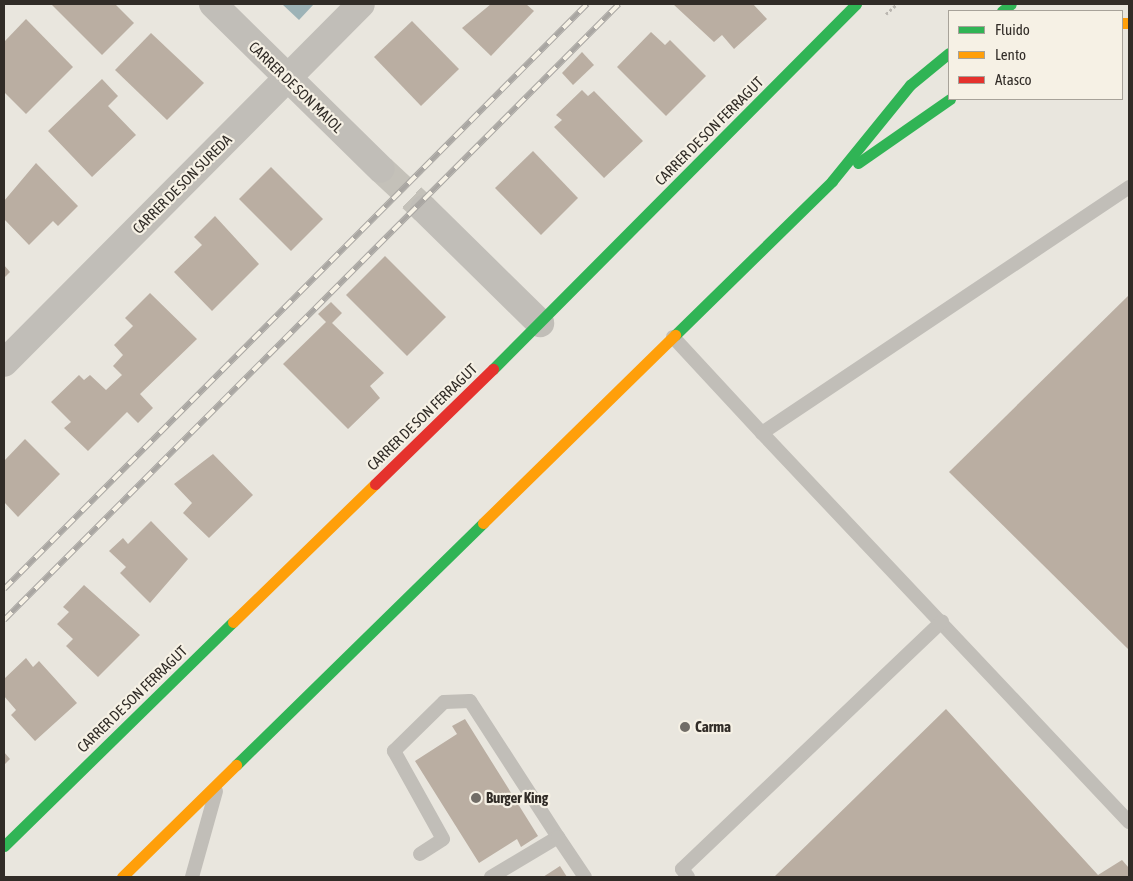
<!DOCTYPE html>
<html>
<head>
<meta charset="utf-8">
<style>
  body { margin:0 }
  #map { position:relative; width:1133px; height:881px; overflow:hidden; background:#e9e6de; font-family:"Asap Condensed",sans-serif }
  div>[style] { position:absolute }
  .water>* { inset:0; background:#9db3b7 }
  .building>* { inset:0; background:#baaea2 }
  .street-tunnel>* { height:28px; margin-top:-14px; transform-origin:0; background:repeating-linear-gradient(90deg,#c4c1b9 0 28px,transparent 0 42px) }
  .path>* { height:3px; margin-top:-1.5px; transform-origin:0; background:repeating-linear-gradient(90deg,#bab6b0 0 2.5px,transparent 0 5px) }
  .lane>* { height:14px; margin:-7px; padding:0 7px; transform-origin:7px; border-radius:7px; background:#c1beb8 }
  .street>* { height:28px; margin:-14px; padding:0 14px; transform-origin:14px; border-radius:14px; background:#c1beb8 }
  .fast>* { height:11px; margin:-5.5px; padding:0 5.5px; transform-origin:5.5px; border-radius:5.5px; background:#30b455 }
  .slow>* { height:11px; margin:-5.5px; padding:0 5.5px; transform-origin:5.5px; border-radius:5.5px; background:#ff9f0a }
  .jam>* { height:11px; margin:-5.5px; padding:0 5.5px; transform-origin:5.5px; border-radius:5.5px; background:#e5322d }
  .rail>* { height:5.5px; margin-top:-2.75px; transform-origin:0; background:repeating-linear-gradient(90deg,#f6f1e5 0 11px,#a9a6a2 0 22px); box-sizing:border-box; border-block:1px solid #a9a6a2 }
  .dots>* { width:14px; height:14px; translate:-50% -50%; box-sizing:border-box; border:2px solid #f6f1e5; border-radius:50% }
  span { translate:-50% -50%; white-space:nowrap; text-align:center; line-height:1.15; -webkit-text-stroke:4.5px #f6f1e5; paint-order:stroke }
  .street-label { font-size:15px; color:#312c27 }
  .poi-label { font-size:15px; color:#312c27; font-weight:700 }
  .left { translate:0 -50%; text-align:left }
  .frame { position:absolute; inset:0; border:5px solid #312c27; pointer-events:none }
  .legend { position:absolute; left:948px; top:10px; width:175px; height:90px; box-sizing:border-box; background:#f6f1e5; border:1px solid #a7a299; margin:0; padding:6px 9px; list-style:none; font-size:15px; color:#312c27 }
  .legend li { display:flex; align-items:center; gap:10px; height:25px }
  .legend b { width:25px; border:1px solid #a7a299 }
</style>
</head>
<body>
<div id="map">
  <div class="water">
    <div style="clip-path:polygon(282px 4px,314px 4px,299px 20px)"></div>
  </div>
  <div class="building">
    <div style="clip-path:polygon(51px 4px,115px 4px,134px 23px,102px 55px)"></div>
    <div style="clip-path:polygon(491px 4px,526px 4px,534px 11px,491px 56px,462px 28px)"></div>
    <div style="clip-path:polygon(673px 4px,753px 4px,767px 19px,734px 49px,722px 35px,714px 42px)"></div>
    <div style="clip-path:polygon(26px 19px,73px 67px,26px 114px,4px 92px,4px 42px)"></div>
    <div style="clip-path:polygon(412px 21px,459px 69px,421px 106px,374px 57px)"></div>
    <div style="clip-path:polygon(651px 32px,665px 45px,670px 40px,706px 76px,666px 116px,617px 67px)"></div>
    <div style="clip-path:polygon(151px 33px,204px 83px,167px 120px,115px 70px)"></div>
    <div style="clip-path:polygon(582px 52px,594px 65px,573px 85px,562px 73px)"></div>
    <div style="clip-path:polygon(102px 79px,118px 96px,108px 106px,136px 135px,92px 177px,48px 131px)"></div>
    <div style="clip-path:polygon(582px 90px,588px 96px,594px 91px,643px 141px,604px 178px,554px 127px,562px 120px,556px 115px)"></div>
    <div style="clip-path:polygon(533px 151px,578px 198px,541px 235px,495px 188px)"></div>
    <div style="clip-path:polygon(36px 163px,78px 206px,58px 226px,53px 221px,29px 245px,4px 219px,4px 201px)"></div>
    <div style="clip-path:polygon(271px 167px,323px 219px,291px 251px,239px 199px)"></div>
    <div style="clip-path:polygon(215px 216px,259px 264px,212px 311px,174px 272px,202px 245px,194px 237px)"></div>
    <div style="clip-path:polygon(385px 256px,446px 317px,407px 356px,346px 295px)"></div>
    <div style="clip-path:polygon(4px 265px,10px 272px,4px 278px)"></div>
    <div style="clip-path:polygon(150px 293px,197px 339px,140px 394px,153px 408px,138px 423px,127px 412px,88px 451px,64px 428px,71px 422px,51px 402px,79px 375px,84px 380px,90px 375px,106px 390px,122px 375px,113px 366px,123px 355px,114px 345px,133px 326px,125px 318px)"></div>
    <div style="clip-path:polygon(1129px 295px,1129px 650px,949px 472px)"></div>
    <div style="clip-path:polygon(331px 302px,342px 313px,332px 323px,384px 373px,370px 386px,380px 398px,348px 429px,283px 364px,326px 322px,318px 314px)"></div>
    <div style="clip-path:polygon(25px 439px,60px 474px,18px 517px,4px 502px,4px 461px)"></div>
    <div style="clip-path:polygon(213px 454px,253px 495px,209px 538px,183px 513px,192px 503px,174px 484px)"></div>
    <div style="clip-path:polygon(151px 521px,188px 559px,150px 603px,120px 573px,126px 567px,109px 551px,123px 538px,128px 544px)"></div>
    <div style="clip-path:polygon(84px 585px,140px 635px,98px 677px,66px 646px,73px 639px,57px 624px,69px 612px,63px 607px)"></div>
    <div style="clip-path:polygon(26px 658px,33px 667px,39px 661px,77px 703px,35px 741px,11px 715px,16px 710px,4px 696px,4px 679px)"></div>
    <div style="clip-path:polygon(946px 709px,1098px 875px,1122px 860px,1129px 868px,1129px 877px,774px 877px)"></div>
    <div style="clip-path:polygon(465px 719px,538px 836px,521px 847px,517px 839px,479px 863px,415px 761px,457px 734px,452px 726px)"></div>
    <div style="clip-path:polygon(4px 752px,10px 759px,4px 765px)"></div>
    <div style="clip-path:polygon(560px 866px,567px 877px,543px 877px)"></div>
  </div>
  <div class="street-tunnel">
    <div style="left:381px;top:169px;width:59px;rotate:42.9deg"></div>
  </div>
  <div class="path">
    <div style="left:886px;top:14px;width:15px;rotate:-42deg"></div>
  </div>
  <div class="lane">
    <div style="left:673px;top:337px;width:131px;rotate:47.2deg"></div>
    <div style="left:762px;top:433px;width:442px;rotate:-33.8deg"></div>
    <div style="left:762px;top:433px;width:535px;rotate:46.67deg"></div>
    <div style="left:420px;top:854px;width:27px;rotate:-33deg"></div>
    <div style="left:443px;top:839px;width:101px;rotate:-119.1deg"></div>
    <div style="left:394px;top:751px;width:70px;rotate:-44.4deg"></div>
    <div style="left:444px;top:702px;width:26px;rotate:-2deg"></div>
    <div style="left:470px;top:701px;width:162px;rotate:57.1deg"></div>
    <div style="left:192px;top:877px;width:89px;rotate:-74.4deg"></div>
    <div style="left:491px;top:877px;width:78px;rotate:-30.8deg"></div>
    <div style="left:558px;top:837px;width:48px;rotate:56deg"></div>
    <div style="left:688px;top:877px;width:10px;rotate:-127deg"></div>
    <div style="left:682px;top:869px;width:359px;rotate:-43.6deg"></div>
  </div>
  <div class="street">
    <div style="left:213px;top:4px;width:235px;rotate:44.5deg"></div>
    <div style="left:424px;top:209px;width:163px;rotate:44.5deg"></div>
    <div style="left:4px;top:363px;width:506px;rotate:-45.16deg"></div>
  </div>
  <div class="fast">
    <div style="left:1002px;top:11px;width:11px;rotate:-38deg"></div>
    <div style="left:858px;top:163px;width:112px;rotate:-34.8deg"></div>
    <div style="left:675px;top:335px;width:220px;rotate:-44.4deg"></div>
    <div style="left:832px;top:181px;width:124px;rotate:-50.9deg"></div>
    <div style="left:910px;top:85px;width:50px;rotate:-39.4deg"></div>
    <div style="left:493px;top:369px;width:515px;rotate:-45.16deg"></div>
    <div style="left:236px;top:765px;width:346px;rotate:-44.4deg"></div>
    <div style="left:4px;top:846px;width:320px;rotate:-44.4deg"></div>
  </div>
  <div class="slow">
    <div style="left:1122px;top:23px;width:7px"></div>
    <div style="left:483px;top:523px;width:269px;rotate:-44.4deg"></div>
    <div style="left:233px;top:622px;width:198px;rotate:-44.2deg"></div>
    <div style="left:122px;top:877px;width:160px;rotate:-44.5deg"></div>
  </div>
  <div class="jam">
    <div style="left:375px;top:484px;width:165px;rotate:-44.3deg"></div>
  </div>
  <div class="rail">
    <div style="left:4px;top:589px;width:826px;rotate:-45.1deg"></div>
    <div style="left:4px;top:620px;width:870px;rotate:-45.05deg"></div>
  </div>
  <div class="dots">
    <div style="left:685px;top:727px;background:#716d67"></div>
    <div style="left:476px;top:798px;background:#716d67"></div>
  </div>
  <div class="street-label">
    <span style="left:296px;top:87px;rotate:44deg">CARRER DE SON MAIOL</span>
    <span style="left:709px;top:131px;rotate:-45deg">CARRER DE SON FERRAGUT</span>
    <span style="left:182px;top:184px;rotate:-45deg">CARRER DE SON SUREDA</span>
    <span style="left:422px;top:417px;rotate:-44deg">CARRER DE SON FERRAGUT</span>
    <span style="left:132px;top:699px;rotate:-44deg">CARRER DE SON FERRAGUT</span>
  </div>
  <div class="poi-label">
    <span class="left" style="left:695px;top:727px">Carma</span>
    <span class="left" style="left:486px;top:798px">Burger King</span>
  </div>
  <div class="frame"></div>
  <ul class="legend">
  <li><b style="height:6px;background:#30b455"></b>Fluido</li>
  <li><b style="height:6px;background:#ff9f0a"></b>Lento</li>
  <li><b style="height:6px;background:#e5322d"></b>Atasco</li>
  </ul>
</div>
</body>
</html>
